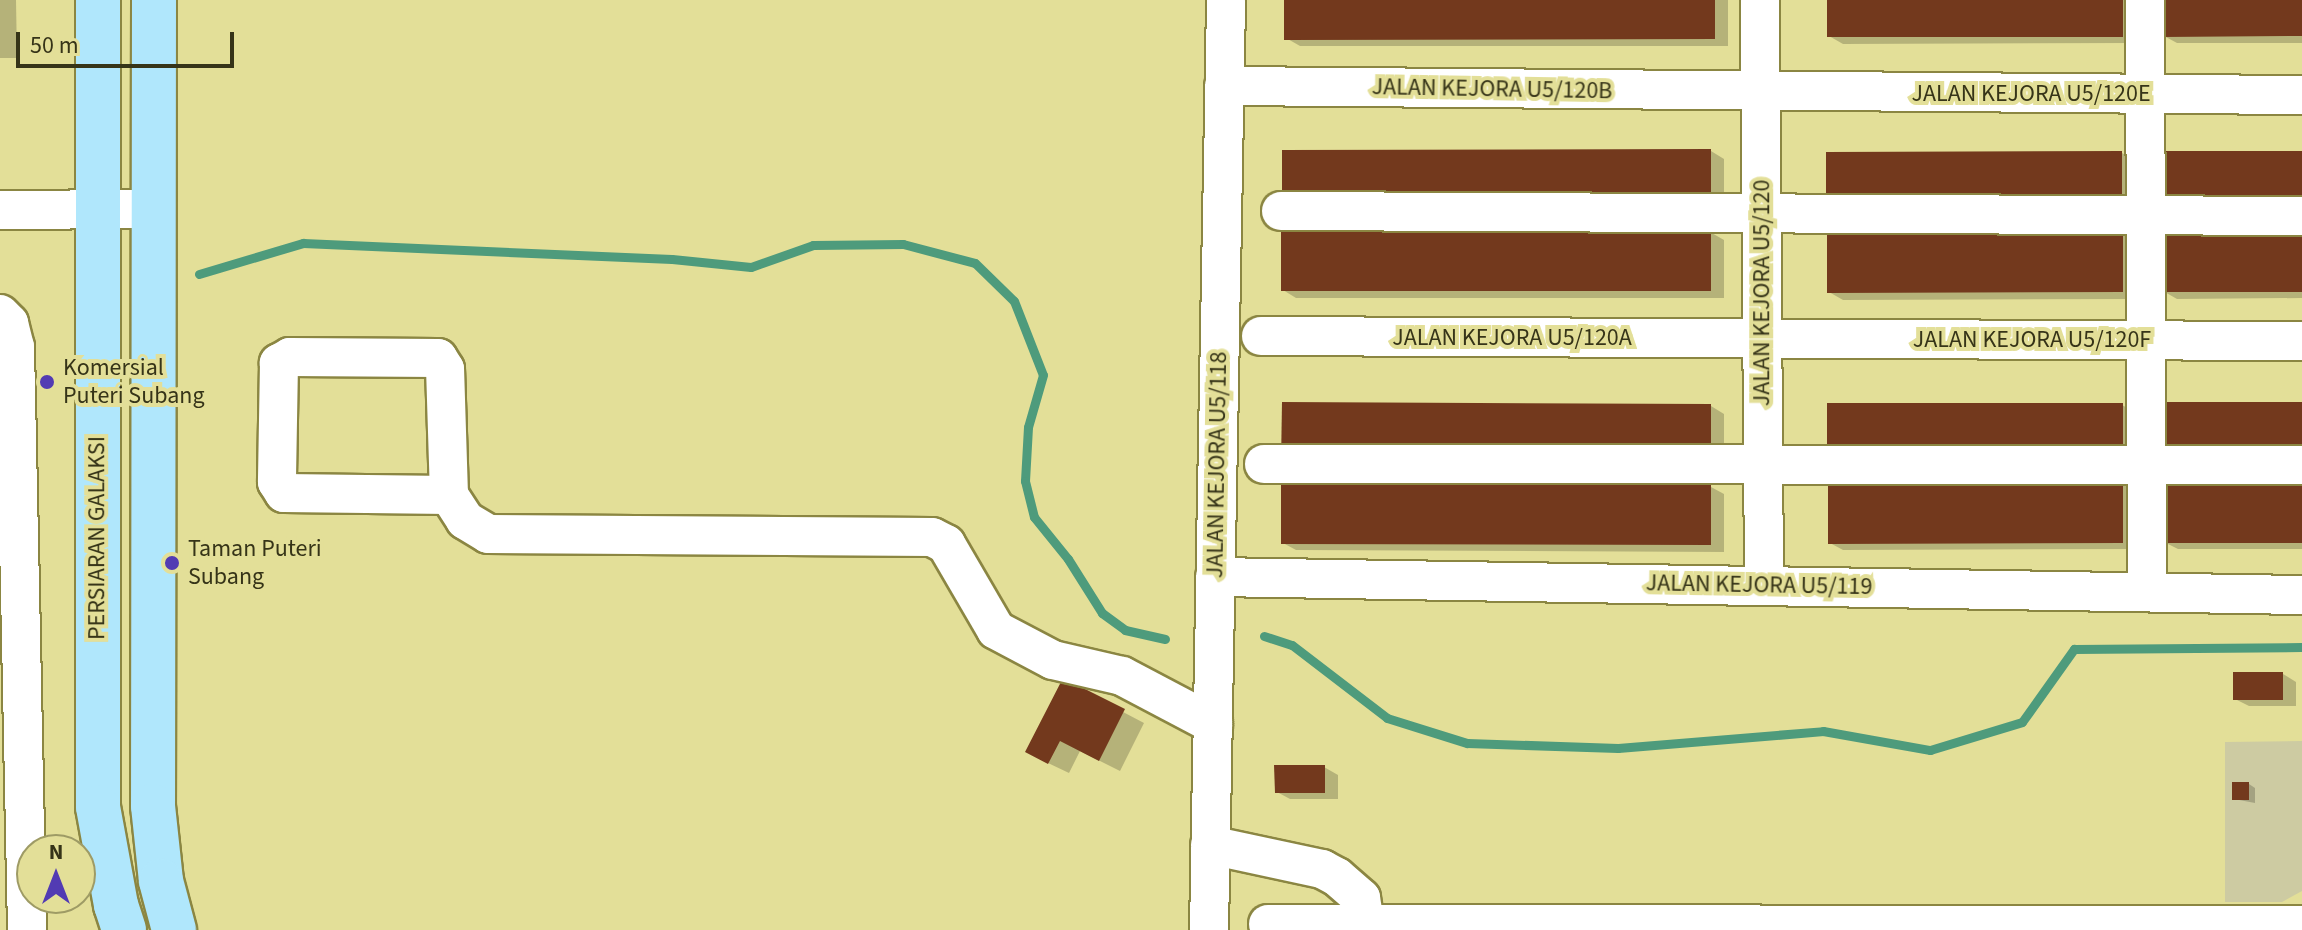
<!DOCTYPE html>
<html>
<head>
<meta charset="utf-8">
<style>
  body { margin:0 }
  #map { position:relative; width:2302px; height:930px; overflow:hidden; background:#e3df98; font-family:"Source Sans 3",sans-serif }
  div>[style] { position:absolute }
  .green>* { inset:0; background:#cdcba2 }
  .shadow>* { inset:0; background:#0003 }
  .stream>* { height:9px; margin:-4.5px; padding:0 4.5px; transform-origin:4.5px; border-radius:4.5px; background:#4e9b7c }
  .building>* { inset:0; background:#73391d }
  .roads { filter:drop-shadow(2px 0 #8b8642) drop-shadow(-2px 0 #8b8642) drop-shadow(0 2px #8b8642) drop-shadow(0 -2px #8b8642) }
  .minor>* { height:38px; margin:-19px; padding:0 19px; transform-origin:19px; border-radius:19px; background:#fff }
  .major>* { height:44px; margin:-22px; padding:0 22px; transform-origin:22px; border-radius:22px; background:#b0e7fc }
  .dots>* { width:22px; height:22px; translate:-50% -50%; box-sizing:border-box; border:4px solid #e3df98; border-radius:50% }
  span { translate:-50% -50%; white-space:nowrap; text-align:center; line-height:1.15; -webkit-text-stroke:8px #e3df98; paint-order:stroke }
  .street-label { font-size:24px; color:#363418 }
  .poi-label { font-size:24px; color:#363418 }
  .left { translate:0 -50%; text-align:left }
  .north { position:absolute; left:16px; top:834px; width:80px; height:80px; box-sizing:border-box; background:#e3df98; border:2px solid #9e9b65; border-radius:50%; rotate:0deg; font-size:22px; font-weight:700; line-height:32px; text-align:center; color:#363418 }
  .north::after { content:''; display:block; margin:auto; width:28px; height:36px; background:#523bb3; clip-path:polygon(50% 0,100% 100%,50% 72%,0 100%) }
  .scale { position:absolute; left:16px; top:32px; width:218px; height:36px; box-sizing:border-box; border:4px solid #363418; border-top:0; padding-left:10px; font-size:24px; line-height:28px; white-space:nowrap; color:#363418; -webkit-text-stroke:6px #e3df98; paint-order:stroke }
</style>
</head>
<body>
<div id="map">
  <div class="green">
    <div style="clip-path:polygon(2302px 741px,2302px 891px,2282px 902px,2225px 902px,2225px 742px)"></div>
  </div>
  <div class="shadow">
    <div style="clip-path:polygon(0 0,16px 0,17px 58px,0 58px)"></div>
    <div style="clip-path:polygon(1286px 0,1728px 0,1728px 46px,1300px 46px,1286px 38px)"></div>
    <div style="clip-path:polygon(1829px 0,2136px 0,2136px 43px,1843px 44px,1829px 36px)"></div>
    <div style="clip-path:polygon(2302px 0,2302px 43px,2177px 43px,2164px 36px)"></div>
    <div style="clip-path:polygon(1711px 151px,1724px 159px,1724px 216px,1284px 152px)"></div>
    <div style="clip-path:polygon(2122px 153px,2135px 161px,2135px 219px,1842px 220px)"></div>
    <div style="clip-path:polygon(1710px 232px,1724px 240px,1724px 298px,1296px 298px,1283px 290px)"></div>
    <div style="clip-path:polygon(2122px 233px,2136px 241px,2136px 299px,1843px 300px,1829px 292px)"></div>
    <div style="clip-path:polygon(2302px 233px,2302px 298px,2177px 299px,2163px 291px)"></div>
    <div style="clip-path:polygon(1284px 404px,1711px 406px,1724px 414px,1724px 471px)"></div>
    <div style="clip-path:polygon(2122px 405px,2136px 413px,2136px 470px,1843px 470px)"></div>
    <div style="clip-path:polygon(2123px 484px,2136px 492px,2136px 549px,1843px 550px,1830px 543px)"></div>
    <div style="clip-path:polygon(2302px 484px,2302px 549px,2178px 549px,2164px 542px)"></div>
    <div style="clip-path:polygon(1711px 487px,1724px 494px,1724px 552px,1296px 550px,1283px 543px)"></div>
    <div style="clip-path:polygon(2283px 674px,2296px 682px,2296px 706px,2249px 706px,2235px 699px)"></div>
    <div style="clip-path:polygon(1064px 681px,1144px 723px,1120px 771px,1080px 751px,1069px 773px,1048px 763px)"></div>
    <div style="clip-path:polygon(1324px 767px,1338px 775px,1338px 799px,1290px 799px,1277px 792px)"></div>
    <div style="clip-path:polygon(2249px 784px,2255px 788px,2255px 803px,2234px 799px)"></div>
  </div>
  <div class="stream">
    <div style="left:199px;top:274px;width:109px;rotate:-16.6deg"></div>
    <div style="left:303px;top:243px;width:369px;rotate:2.5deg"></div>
    <div style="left:672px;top:259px;width:79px;rotate:5.8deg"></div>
    <div style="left:751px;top:267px;width:66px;rotate:-19.5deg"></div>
    <div style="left:813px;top:245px;width:90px;rotate:-0.6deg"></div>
    <div style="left:903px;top:244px;width:74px;rotate:14.8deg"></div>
    <div style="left:975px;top:263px;width:54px;rotate:44.3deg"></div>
    <div style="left:1014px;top:301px;width:79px;rotate:68.6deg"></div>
    <div style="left:1043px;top:375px;width:54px;rotate:106.1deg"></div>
    <div style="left:1028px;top:427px;width:54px;rotate:93.2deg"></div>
    <div style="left:1025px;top:481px;width:37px;rotate:76deg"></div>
    <div style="left:1034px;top:517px;width:54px;rotate:51deg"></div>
    <div style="left:1068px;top:559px;width:64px;rotate:57.8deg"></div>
    <div style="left:1102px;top:613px;width:29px;rotate:36deg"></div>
    <div style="left:1125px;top:630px;width:41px;rotate:12.7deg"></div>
    <div style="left:1264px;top:636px;width:29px;rotate:18deg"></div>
    <div style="left:1292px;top:645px;width:120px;rotate:37.5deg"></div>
    <div style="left:1387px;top:718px;width:84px;rotate:17.4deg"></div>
    <div style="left:1467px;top:743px;width:151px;rotate:1.9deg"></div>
    <div style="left:1618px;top:748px;width:206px;rotate:-4.7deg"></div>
    <div style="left:1823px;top:731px;width:109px;rotate:10.1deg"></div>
    <div style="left:1930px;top:750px;width:96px;rotate:-16.9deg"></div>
    <div style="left:2022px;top:722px;width:90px;rotate:-54.5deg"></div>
    <div style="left:2074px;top:649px;width:228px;rotate:-0.5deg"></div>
  </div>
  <div class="building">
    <div style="clip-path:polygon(1284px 0,1715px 0,1715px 39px,1284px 40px)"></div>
    <div style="clip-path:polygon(1827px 0,2123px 0,2123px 37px,1827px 37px)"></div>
    <div style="clip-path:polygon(2162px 0,2302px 0,2302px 36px,2162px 37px)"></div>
    <div style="clip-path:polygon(1711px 149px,1711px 210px,1282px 210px,1282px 150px)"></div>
    <div style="clip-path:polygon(2122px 151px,2122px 213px,1826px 213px,1826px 152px)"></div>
    <div style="clip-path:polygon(2161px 151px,2302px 151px,2302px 212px,2161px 212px)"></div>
    <div style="clip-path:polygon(1281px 230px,1711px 230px,1711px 291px,1281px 291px)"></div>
    <div style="clip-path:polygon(2123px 231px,2123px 292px,1827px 293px,1827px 232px)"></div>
    <div style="clip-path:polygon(2161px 231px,2302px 231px,2302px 292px,2161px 292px)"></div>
    <div style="clip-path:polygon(1282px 402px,1711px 404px,1711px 464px,1281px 463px)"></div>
    <div style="clip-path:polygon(2161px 402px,2302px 402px,2302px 463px,2161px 463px)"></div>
    <div style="clip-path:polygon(1827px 403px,2123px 403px,2123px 463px,1827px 464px)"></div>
    <div style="clip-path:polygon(2123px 482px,2123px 543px,1828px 544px,1828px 483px)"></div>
    <div style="clip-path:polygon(2162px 482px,2302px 482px,2302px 543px,2162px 543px)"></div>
    <div style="clip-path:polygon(1281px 483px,1711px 485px,1711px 545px,1281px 544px)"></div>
    <div style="clip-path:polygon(2233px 672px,2283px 672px,2283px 700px,2233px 700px)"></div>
    <div style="clip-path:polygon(1063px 678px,1125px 709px,1099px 761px,1060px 741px,1048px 764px,1025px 752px)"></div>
    <div style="clip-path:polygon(1274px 765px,1325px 765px,1325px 793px,1275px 793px)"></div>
    <div style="clip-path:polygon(2232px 782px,2249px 782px,2249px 800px,2232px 800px)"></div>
  </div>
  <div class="roads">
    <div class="minor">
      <div style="left:1760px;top:0;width:585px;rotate:89.61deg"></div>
      <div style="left:2145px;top:0;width:592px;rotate:89.81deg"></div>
      <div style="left:1224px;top:86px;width:1078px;rotate:0.48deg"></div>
      <div style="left:0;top:210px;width:155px;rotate:-0.4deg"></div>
      <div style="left:1281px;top:211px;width:1021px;rotate:0.28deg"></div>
      <div style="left:0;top:314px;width:13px;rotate:45deg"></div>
      <div style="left:9px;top:323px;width:25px;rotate:76deg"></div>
      <div style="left:15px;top:347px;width:583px;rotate:88.82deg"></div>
      <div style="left:1261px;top:336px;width:1041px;rotate:0.28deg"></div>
      <div style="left:1264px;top:464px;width:1038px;rotate:0.06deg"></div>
      <div style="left:449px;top:495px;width:126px;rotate:-91.8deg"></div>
      <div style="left:445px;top:369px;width:13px;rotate:-122deg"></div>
      <div style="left:438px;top:358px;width:148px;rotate:-179.6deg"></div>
      <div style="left:290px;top:357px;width:13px;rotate:151deg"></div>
      <div style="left:279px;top:363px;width:119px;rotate:91deg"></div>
      <div style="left:277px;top:482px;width:13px;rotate:58deg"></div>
      <div style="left:284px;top:493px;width:165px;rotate:0.7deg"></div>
      <div style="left:449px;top:495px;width:30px;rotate:57deg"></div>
      <div style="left:465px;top:520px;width:27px;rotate:31deg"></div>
      <div style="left:488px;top:534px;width:444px;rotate:0.4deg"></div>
      <div style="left:932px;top:537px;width:16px;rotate:27deg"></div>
      <div style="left:946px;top:544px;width:99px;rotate:59.8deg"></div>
      <div style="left:996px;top:630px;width:64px;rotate:27.8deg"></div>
      <div style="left:1053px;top:660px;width:71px;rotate:13.1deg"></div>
      <div style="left:1122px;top:676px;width:103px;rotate:27.8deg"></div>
      <div style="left:1215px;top:577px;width:1087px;rotate:0.95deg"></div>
      <div style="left:1210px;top:845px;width:115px;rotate:12.1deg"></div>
      <div style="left:1322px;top:869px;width:17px;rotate:28deg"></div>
      <div style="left:1337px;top:877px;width:32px;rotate:41deg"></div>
      <div style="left:1361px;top:898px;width:26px;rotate:81deg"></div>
      <div style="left:1268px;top:924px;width:1034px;rotate:0.06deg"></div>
      <div style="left:1209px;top:930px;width:930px;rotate:-88.95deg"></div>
    </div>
    <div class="major">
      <div style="left:98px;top:0;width:807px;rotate:90deg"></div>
      <div style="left:98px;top:807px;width:100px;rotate:79.6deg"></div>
      <div style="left:116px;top:905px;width:26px;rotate:72deg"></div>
      <div style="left:154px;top:0;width:806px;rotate:90.07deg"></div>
      <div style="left:153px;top:806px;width:75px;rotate:83.9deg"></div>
      <div style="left:161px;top:881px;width:51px;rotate:75.1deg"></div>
    </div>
  </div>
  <div class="dots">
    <div style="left:47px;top:382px;background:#523bb3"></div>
    <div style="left:172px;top:563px;background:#523bb3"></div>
  </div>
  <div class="street-label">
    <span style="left:1492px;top:89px;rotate:1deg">JALAN KEJORA U5/120B</span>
    <span style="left:2031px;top:94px">JALAN KEJORA U5/120E</span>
    <span style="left:1762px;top:293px;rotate:-90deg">JALAN KEJORA U5/120</span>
    <span style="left:1512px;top:338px">JALAN KEJORA U5/120A</span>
    <span style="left:2032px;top:340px">JALAN KEJORA U5/120F</span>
    <span style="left:1217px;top:465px;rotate:-89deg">JALAN KEJORA U5/118</span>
    <span style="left:97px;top:538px;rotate:-90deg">PERSIARAN GALAKSI</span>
    <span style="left:1759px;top:585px;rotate:1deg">JALAN KEJORA U5/119</span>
  </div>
  <div class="poi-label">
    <span class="left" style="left:63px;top:382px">Komersial<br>Puteri Subang</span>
    <span class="left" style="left:188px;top:563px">Taman Puteri<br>Subang</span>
  </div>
  <div class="north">N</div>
  <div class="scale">50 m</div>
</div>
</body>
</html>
